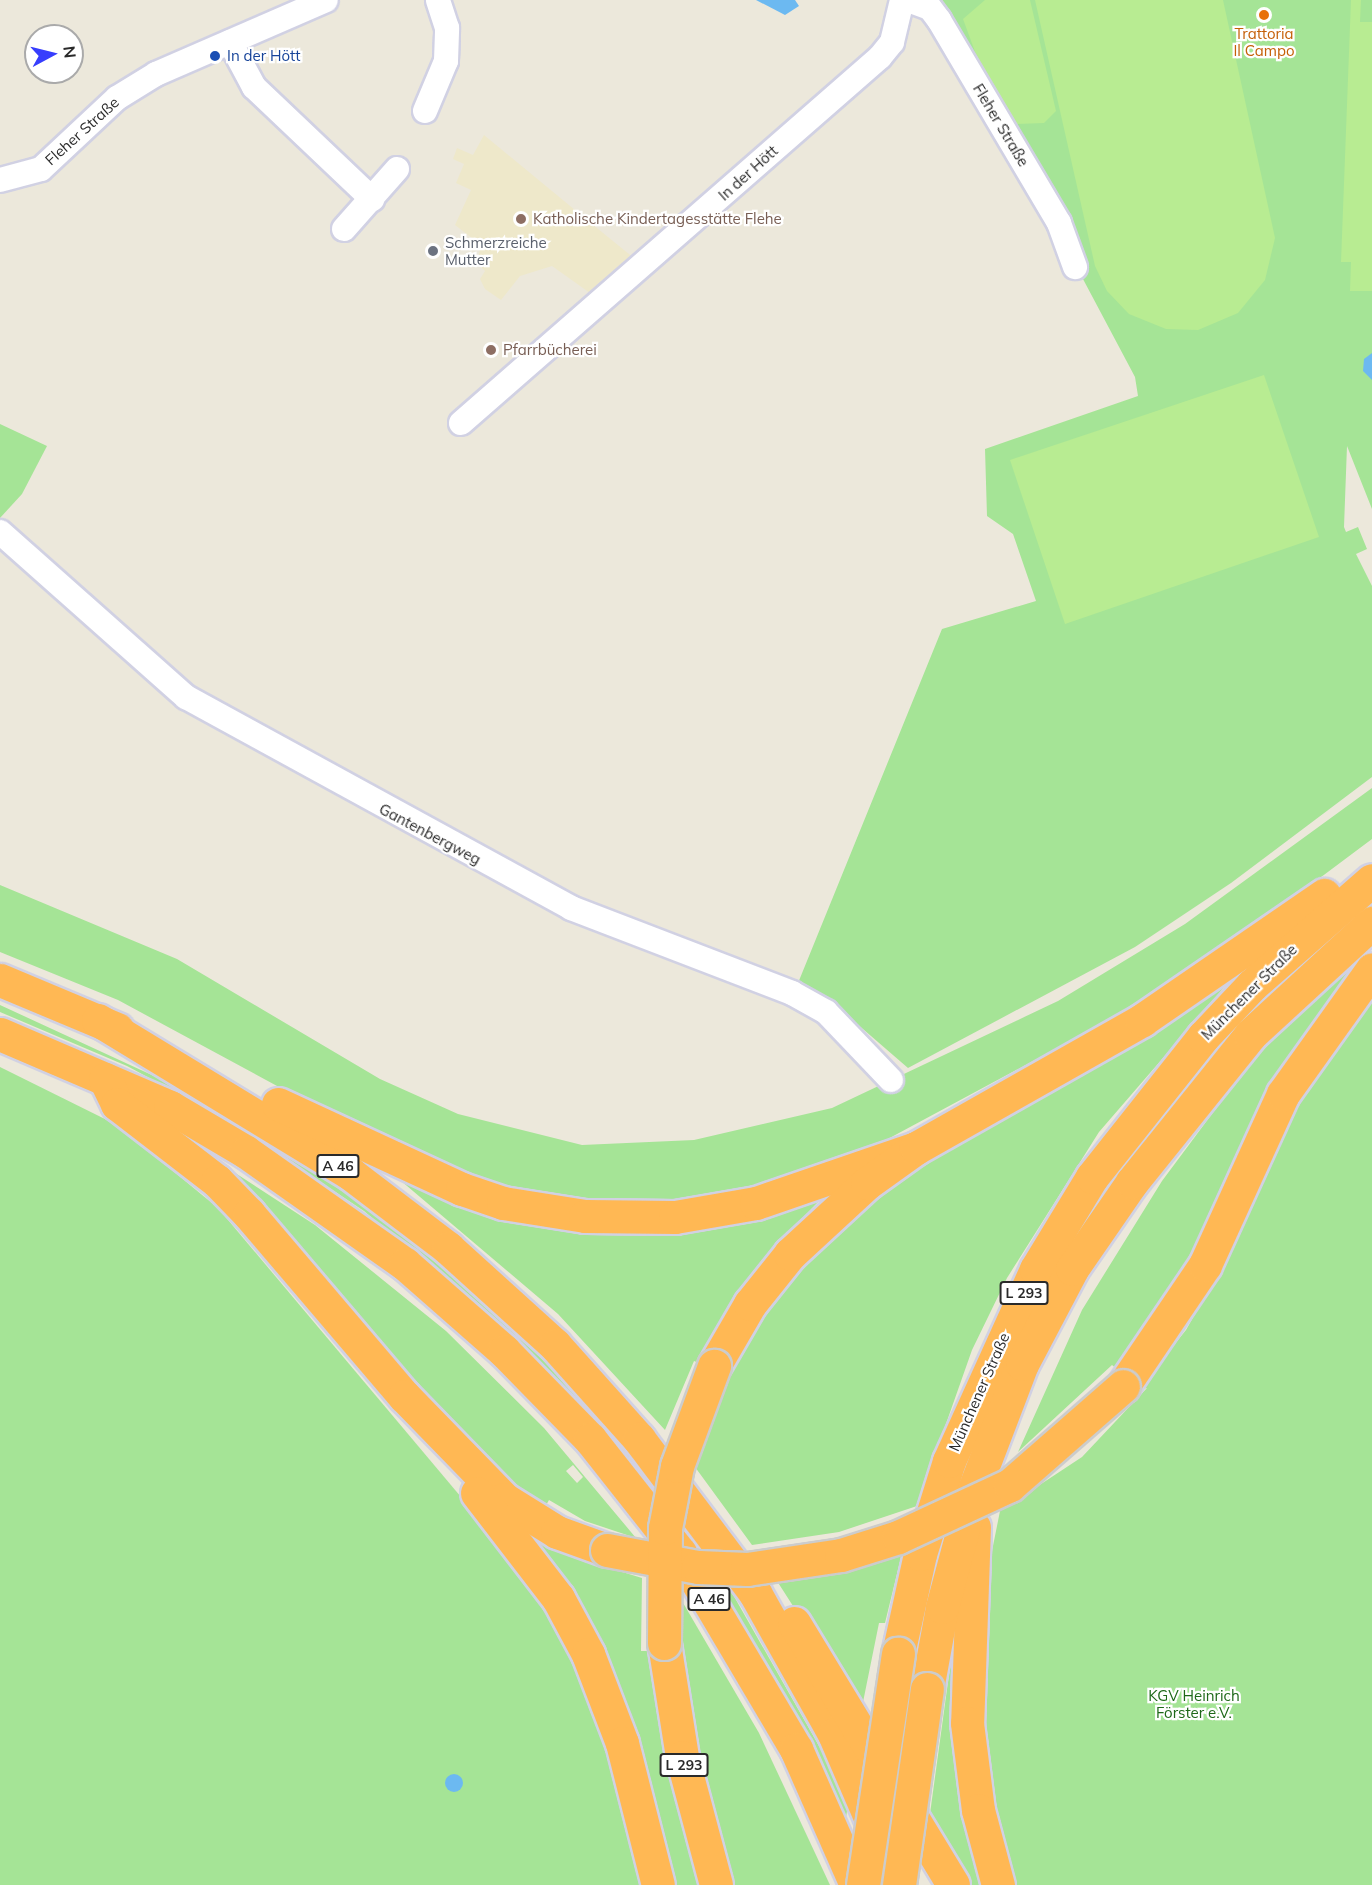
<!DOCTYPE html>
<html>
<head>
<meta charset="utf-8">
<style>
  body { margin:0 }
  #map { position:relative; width:1372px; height:1885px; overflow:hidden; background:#ece8db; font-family:Mulish,sans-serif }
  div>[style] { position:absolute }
  .education>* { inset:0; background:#eee8ca }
  .green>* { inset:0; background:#a5e496 }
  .pitch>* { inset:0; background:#b8ec92 }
  .water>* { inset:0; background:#6cb9f1 }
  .round { border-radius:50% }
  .roads { filter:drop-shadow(2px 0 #d1d1e3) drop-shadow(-2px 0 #d1d1e3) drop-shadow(0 2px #d1d1e3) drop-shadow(0 -2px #d1d1e3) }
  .minor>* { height:24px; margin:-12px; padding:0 12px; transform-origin:12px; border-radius:12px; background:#fff }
  .highway>* { height:33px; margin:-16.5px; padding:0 16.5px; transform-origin:16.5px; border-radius:16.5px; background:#ffb854 }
  .bridges { filter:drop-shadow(2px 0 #ccc) drop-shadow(-2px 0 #ccc) drop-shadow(0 2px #ccc) drop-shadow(0 -2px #ccc) }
  .highway-bridge>* { height:33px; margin:-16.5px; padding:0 16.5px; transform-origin:16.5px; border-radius:16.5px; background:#ffb854 }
  .dots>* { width:16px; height:16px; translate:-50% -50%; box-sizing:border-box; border:3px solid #fff; border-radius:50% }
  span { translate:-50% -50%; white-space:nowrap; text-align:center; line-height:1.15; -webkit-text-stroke:4.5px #fff; paint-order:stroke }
  .shield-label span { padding:2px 4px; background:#fff; border:2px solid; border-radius:4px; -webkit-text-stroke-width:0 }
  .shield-label { font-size:14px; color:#2a2a2a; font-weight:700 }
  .food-label { font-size:15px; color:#c56008 }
  .transit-label { font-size:15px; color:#164399 }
  .left { translate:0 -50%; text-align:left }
  .street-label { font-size:15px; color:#2a2a2a }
  .education-label { font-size:15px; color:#785e54 }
  .worship-label { font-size:15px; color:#5b616d }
  .park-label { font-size:15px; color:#1d6818 }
  .north { position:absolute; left:24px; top:24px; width:60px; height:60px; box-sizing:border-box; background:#fff; border:2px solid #aaa; border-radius:50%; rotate:83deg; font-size:16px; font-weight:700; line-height:24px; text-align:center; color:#2a2a2a }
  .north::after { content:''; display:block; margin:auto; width:21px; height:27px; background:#373efd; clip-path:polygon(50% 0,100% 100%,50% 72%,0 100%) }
</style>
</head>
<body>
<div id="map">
  <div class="education">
    <div style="clip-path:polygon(484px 135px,592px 224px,640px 263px,597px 298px,552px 266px,520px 276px,501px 300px,485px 289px,480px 279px,485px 271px,477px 263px,481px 245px,455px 225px,471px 190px,456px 183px,464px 164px,453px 159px,457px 148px,473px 155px)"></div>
  </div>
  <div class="green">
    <div style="clip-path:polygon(914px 0,1372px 0,1372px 509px,1347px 446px,1344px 527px,1346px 532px,1358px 527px,1367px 549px,1356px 554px,1372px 586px,1372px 777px,1231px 883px,1135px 947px,908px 1068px,834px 1004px,796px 988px,942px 629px,1036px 601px,1013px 534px,987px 516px,985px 449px,1138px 396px,1135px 377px,1075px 264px)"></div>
    <div style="clip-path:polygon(0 424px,47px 446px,22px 494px,0 518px)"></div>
    <div style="clip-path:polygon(1372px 788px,1372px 839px,1225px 949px,1115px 1017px,858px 1155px,731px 1198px,585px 1204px,485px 1182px,290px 1093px,118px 1000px,0 952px,0 885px,177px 959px,380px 1079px,458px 1114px,582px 1145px,694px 1140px,832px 1108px,1058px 1001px,1185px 924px)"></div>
    <div style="clip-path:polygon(1369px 948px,1302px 1037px,1212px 1226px,1118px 1370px,1112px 1365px,1018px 1452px,1082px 1310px,1162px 1181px,1264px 1044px)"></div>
    <div style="clip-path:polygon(1233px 977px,1099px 1132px,1007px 1278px,972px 1350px,917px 1506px,839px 1532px,752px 1545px,695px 1467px,733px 1353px,823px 1235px,920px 1164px)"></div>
    <div style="clip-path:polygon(1372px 987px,1372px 1885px,1015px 1885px,983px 1766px,982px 1601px,1000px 1511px,1082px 1457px,1147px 1388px,1138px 1390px,1186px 1330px,1225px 1261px,1305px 1086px)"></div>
    <div style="clip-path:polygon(0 1005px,193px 1094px,321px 1172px,407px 1235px,500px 1317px,584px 1401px,653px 1481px,651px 1491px,512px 1336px,364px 1211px,226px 1119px,127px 1066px,0 1012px)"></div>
    <div style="clip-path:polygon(0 1067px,117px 1125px,218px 1208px,498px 1541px,531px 1585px,574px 1661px,601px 1729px,640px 1885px,0 1885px)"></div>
    <div style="clip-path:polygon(evenodd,203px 1152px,315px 1225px,446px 1331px,544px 1428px,636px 1538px,585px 1521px,549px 1500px,545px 1507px,473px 1456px,203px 1152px,573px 1465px,583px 1477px,577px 1483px,566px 1471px,573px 1465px)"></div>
    <div style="clip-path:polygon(400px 1180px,446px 1198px,759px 1218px,819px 1201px,776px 1245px,732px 1303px,699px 1363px,694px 1361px,665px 1430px,558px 1314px)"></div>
    <div style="clip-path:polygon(528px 1532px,573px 1557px,642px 1578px,641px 1651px,648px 1651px,671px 1783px,698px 1885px,665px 1885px)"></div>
    <div style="clip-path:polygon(902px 1553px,885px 1623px,879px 1623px,861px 1712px,777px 1581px)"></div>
    <div style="clip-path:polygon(727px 1584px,823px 1753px,848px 1804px,846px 1818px,779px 1683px,719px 1585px)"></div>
    <div style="clip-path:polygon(679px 1596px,759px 1733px,830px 1885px,727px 1885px,709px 1817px,680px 1647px)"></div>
    <div style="clip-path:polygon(954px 1638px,987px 1885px,962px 1885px,929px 1821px)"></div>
  </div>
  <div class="pitch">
    <div style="clip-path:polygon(985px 0,1030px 0,1056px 111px,1044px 123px,1014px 124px,988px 87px,963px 19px)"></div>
    <div style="clip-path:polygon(1035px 0,1223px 0,1275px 238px,1265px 280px,1238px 313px,1198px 330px,1166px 329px,1129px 314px,1107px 291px,1095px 266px)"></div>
    <div style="clip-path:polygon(1351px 0,1361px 0,1360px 22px,1372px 22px,1372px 291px,1350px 291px,1351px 262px,1341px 262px)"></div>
    <div style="clip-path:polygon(1264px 375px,1319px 537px,1065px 624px,1010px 460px)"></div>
  </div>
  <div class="water">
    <div style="clip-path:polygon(756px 0,795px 0,799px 6px,785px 15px)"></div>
    <div style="clip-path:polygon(1372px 353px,1372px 380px,1363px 371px,1364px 359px)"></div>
    <div class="round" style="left:445px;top:1774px;width:18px;height:18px"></div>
  </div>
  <div class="roads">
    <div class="minor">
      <div style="left:908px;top:0;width:23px;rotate:20deg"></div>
      <div style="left:930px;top:8px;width:15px;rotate:53deg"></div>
      <div style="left:939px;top:20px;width:236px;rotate:59.4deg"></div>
      <div style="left:1059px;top:223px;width:47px;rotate:70deg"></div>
      <div style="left:230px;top:42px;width:51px;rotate:61.9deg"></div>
      <div style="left:254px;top:87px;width:163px;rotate:43.5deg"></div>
      <div style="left:425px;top:111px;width:54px;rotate:-67.2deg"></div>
      <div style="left:446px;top:61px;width:33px;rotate:-88deg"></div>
      <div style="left:447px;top:28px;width:29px;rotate:-108deg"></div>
      <div style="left:0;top:180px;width:42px;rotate:-15deg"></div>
      <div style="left:41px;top:169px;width:104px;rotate:-43.1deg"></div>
      <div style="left:117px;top:98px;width:46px;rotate:-31.6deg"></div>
      <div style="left:156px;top:74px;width:185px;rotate:-23.5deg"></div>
      <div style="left:344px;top:229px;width:80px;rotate:-48.5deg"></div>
      <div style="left:461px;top:423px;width:556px;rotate:-41.14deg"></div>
      <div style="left:880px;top:57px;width:19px;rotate:-51deg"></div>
      <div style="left:892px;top:42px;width:43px;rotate:-76.6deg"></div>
      <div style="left:0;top:532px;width:249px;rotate:41.6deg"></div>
      <div style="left:186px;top:697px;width:439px;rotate:28.7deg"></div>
      <div style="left:571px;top:908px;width:237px;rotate:21deg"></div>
      <div style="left:792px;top:993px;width:39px;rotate:29deg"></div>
      <div style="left:826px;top:1012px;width:94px;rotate:46.3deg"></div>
    </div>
    <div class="highway">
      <div style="left:0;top:980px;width:127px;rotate:22.7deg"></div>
      <div style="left:98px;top:1020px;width:296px;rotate:31.3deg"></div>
      <div style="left:351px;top:1174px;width:122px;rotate:37.3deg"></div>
      <div style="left:448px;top:1248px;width:144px;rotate:42.2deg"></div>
      <div style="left:555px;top:1345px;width:126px;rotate:48.2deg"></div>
      <div style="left:639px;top:1439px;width:193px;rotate:53deg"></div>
      <div style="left:755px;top:1593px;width:162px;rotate:60.7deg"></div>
      <div style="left:834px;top:1734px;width:164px;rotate:66.7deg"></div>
      <div style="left:0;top:1034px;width:185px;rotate:23.2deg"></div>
      <div style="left:170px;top:1107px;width:88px;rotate:30.6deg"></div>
      <div style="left:246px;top:1152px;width:194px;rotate:35.2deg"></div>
      <div style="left:405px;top:1264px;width:132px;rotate:41.3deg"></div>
      <div style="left:504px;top:1351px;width:123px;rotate:45.7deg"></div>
      <div style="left:590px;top:1439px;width:145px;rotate:51.7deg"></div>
      <div style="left:680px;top:1553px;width:228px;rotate:59.4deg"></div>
      <div style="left:796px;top:1749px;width:149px;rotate:66.2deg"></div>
      <div style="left:105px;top:1079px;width:28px;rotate:64deg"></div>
      <div style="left:117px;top:1104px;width:126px;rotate:37.6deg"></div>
      <div style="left:217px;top:1181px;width:46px;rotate:45.9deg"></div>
      <div style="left:249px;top:1214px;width:239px;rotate:49.6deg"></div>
      <div style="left:404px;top:1396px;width:144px;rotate:45.8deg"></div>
      <div style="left:504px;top:1499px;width:62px;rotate:31.9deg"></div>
      <div style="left:557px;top:1532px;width:53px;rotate:19.8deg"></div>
      <div style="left:278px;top:1104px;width:203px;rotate:24.8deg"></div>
      <div style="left:462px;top:1189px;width:43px;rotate:18.9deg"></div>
      <div style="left:503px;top:1203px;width:83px;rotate:9deg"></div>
      <div style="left:585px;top:1216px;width:90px;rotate:0.6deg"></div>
      <div style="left:675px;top:1217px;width:82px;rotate:-9.8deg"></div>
      <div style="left:756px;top:1203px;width:169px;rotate:-19deg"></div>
      <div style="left:714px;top:1366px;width:72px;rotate:-59.9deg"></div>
      <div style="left:750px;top:1304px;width:64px;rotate:-51.3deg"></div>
      <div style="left:790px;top:1254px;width:105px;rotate:-42.7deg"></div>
      <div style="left:867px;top:1183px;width:60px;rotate:-35.5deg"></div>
      <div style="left:916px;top:1148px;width:260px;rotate:-29.5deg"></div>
      <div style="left:1142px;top:1020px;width:221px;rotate:-34.5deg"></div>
      <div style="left:1123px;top:1386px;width:146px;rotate:-55.9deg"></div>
      <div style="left:1205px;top:1265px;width:188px;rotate:-65.5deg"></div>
      <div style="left:1283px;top:1094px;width:153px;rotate:-54.5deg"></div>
      <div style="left:477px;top:1493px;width:133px;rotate:52.4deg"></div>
      <div style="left:558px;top:1598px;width:64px;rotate:61.8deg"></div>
      <div style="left:588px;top:1654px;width:95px;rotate:69.1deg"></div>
      <div style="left:622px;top:1743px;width:146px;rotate:75.8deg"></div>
      <div style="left:974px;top:1527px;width:196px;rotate:92deg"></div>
      <div style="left:967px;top:1723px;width:88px;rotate:82.8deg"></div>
      <div style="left:978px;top:1810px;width:78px;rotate:75.1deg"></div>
      <div style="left:794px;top:1623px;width:306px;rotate:58.7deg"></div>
      <div style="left:664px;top:1643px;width:115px;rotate:81deg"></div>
      <div style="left:682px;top:1757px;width:132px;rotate:75.1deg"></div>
      <div style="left:898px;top:1654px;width:102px;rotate:-77.6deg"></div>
      <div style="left:920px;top:1554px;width:97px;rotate:-72.7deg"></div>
      <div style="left:949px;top:1461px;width:211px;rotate:-65.6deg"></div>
      <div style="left:1036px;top:1269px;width:108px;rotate:-58.7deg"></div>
      <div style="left:1092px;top:1177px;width:179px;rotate:-51.6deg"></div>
      <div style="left:1203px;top:1037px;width:71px;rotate:-46.7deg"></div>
      <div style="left:1252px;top:985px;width:159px;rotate:-41.2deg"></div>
      <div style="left:927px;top:1689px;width:83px;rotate:-79.6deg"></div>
      <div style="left:942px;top:1607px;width:119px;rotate:-74.9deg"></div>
      <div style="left:973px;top:1492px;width:137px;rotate:-69.1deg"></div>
      <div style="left:1022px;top:1364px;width:107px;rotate:-62.2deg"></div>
      <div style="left:1072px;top:1269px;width:106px;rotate:-55.4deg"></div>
      <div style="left:1132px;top:1182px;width:189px;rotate:-51.2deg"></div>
      <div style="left:1250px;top:1035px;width:166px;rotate:-42.6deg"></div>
    </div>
  </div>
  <div class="bridges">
    <div class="highway-bridge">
      <div style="left:607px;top:1550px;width:93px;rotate:10.6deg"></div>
      <div style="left:698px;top:1567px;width:49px;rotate:2.3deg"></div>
      <div style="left:747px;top:1569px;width:95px;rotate:-8.5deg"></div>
      <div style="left:841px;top:1555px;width:60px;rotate:-17.5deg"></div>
      <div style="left:898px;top:1537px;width:123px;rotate:-24.9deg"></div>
      <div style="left:1010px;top:1485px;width:150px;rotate:-41.2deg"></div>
      <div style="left:664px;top:1643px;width:115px;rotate:-89.5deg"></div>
      <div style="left:665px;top:1528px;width:63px;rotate:-79deg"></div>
      <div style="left:677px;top:1466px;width:107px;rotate:-69.7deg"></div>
      <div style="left:863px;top:1885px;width:234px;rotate:-81.4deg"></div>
      <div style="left:899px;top:1885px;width:198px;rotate:-81.9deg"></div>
    </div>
  </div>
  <div class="dots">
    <div style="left:1264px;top:15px;background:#e8710a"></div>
    <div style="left:215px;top:56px;background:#1a4fb4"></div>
    <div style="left:521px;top:219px;background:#8d6e63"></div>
    <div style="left:433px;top:251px;background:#6b7280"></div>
    <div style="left:491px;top:350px;background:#8d6e63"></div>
  </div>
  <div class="shield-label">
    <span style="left:338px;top:1166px">A 46</span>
    <span style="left:1024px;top:1293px">L 293</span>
    <span style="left:709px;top:1599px">A 46</span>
    <span style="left:684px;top:1765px">L 293</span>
  </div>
  <div class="food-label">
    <span style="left:1264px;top:42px">Trattoria<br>Il Campo</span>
  </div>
  <div class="transit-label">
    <span class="left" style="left:227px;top:56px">In der Hött</span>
  </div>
  <div class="street-label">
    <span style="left:1001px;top:125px;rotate:59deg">Fleher Straße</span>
    <span style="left:82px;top:131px;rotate:-42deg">Fleher Straße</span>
    <span style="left:748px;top:173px;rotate:-42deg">In der Hött</span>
    <span style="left:430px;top:834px;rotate:28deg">Gantenbergweg</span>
    <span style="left:1249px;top:992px;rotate:-45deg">Münchener Straße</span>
    <span style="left:979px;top:1392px;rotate:-66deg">Münchener Straße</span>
  </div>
  <div class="education-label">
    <span class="left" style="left:533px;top:219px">Katholische Kindertagesstätte Flehe</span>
    <span class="left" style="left:503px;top:350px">Pfarrbücherei</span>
  </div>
  <div class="worship-label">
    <span class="left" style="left:445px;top:251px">Schmerzreiche<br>Mutter</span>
  </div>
  <div class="park-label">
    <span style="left:1194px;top:1704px">KGV Heinrich<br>Förster e.V.</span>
  </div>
  <div class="north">N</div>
</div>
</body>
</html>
